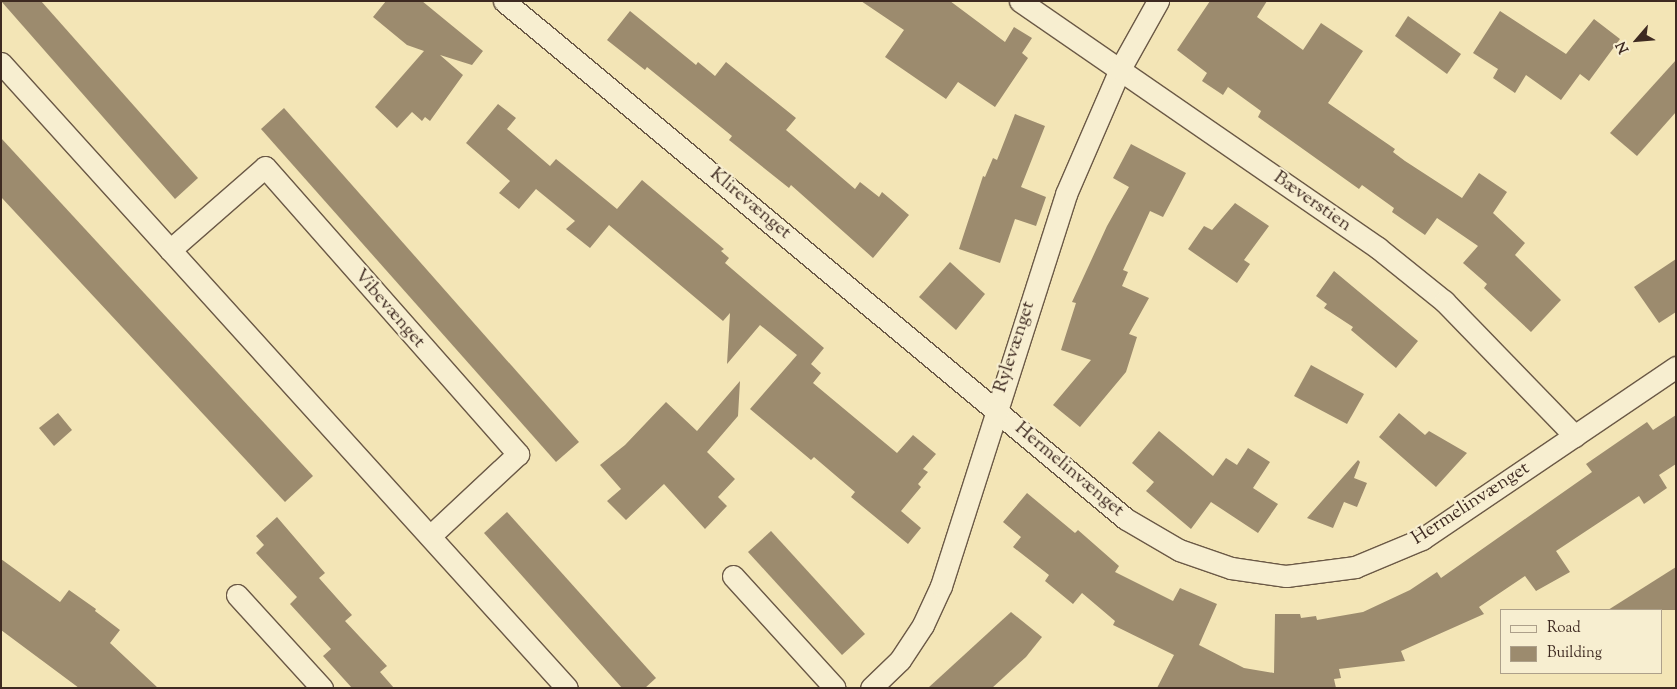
<!DOCTYPE html>
<html>
<head>
<meta charset="utf-8">
<style>
  body { margin:0 }
  #map { position:relative; width:1677px; height:689px; overflow:hidden; background:#f3e5b6; font-family:"Sorts Mill Goudy",serif }
  div>[style] { position:absolute }
  .building>* { inset:0; background:#9c8b6e }
  .roads { filter:drop-shadow(1px 0 #6b5946) drop-shadow(-1px 0 #6b5946) drop-shadow(0 1px #6b5946) drop-shadow(0 -1px #6b5946) }
  .minor>* { height:21px; margin:-10.5px; padding:0 10.5px; transform-origin:10.5px; border-radius:10.5px; background:#f7eed0 }
  span { translate:-50% -50%; white-space:nowrap; text-align:center; line-height:1.15; -webkit-text-stroke:4.5px #f7eed0; paint-order:stroke }
  .street-label { font-size:19px; color:#3e2a21 }
  .frame { position:absolute; inset:0; border:2px solid #3e2a21; pointer-events:none }
  .legend { position:absolute; left:1500px; top:609px; width:162px; height:65px; box-sizing:border-box; background:#f7eed0; border:1px solid #ada08a; margin:0; padding:6px 9px; list-style:none; font-size:15px; color:#3e2a21 }
  .legend li { display:flex; align-items:center; gap:10px; height:25px }
  .legend b { width:25px; border:1px solid #ada08a }
  .north { position:absolute; left:1612px; top:15px; width:50px; height:50px; -webkit-text-stroke:4px #f7eed0; paint-order:stroke; rotate:243deg; font-size:14px; font-weight:700; line-height:20px; text-align:center; color:#3e2a21 }
  .north::after { content:''; display:block; margin:auto; width:18px; height:22px; background:#3e2a21; clip-path:polygon(50% 0,100% 100%,50% 72%,0 100%) }
</style>
</head>
<body>
<div id="map">
  <div class="building">
    <div style="clip-path:polygon(1px 1px,41px 1px,198px 178px,175px 199px)"></div>
    <div style="clip-path:polygon(386px 1px,422px 1px,483px 51px,472px 65px,440px 55px,463px 75px,430px 121px,425px 117px,422px 121px,412px 112px,397px 128px,375px 107px,424px 51px,407px 45px,373px 17px)"></div>
    <div style="clip-path:polygon(861px 1px,950px 1px,1005px 42px,1014px 27px,1032px 38px,1022px 53px,1028px 58px,995px 107px,958px 82px,946px 99px,885px 57px,904px 30px)"></div>
    <div style="clip-path:polygon(1210px 1px,1267px 1px,1257px 17px,1303px 50px,1321px 23px,1363px 51px,1328px 103px,1395px 149px,1393px 152px,1405px 161px,1462px 198px,1479px 173px,1507px 192px,1493px 213px,1525px 243px,1515px 255px,1561px 300px,1531px 332px,1484px 288px,1487px 284px,1463px 263px,1478px 246px,1437px 218px,1425px 235px,1392px 212px,1394px 208px,1362px 185px,1359px 189px,1258px 117px,1261px 111px,1228px 87px,1223px 95px,1202px 81px,1207px 73px,1177px 50px)"></div>
    <div style="clip-path:polygon(630px 11px,696px 65px,698px 62px,715px 76px,726px 62px,796px 118px,786px 130px,855px 189px,860px 182px,879px 197px,882px 192px,909px 215px,873px 258px,791px 185px,789px 188px,729px 140px,732px 136px,647px 67px,645px 70px,607px 40px)"></div>
    <div style="clip-path:polygon(1500px 11px,1566px 54px,1594px 19px,1620px 39px,1589px 81px,1580px 74px,1561px 100px,1526px 75px,1515px 93px,1493px 78px,1498px 69px,1473px 53px)"></div>
    <div style="clip-path:polygon(1408px 16px,1461px 54px,1447px 74px,1395px 36px)"></div>
    <div style="clip-path:polygon(1676px 60px,1676px 112px,1637px 156px,1610px 133px)"></div>
    <div style="clip-path:polygon(498px 104px,516px 118px,507px 129px,550px 166px,556px 159px,617px 209px,642px 180px,724px 249px,721px 251px,729px 258px,725px 263px,824px 348px,811px 364px,821px 373px,813px 383px,897px 453px,913px 435px,936px 454px,923px 469px,928px 472px,918px 484px,921px 487px,901px 511px,921px 528px,908px 544px,851px 497px,855px 492px,814px 457px,811px 460px,750px 409px,797px 355px,760px 325px,727px 364px,730px 313px,723px 321px,609px 225px,590px 248px,566px 229px,575px 221px,536px 189px,519px 209px,499px 193px,510px 181px,466px 143px)"></div>
    <div style="clip-path:polygon(284px 108px,579px 442px,556px 462px,261px 129px)"></div>
    <div style="clip-path:polygon(1015px 114px,1045px 126px,1021px 187px,1046px 197px,1036px 226px,1015px 219px,1000px 263px,959px 249px,983px 176px,985px 177px,993px 158px,997px 160px)"></div>
    <div style="clip-path:polygon(1px 138px,313px 476px,285px 502px,1px 197px)"></div>
    <div style="clip-path:polygon(1131px 144px,1186px 173px,1163px 217px,1150px 211px,1123px 270px,1128px 272px,1122px 286px,1149px 298px,1129px 334px,1137px 337px,1126px 372px,1080px 427px,1053px 405px,1091px 360px,1061px 350px,1076px 303px,1072px 302px,1107px 226px,1129px 187px,1113px 178px)"></div>
    <div style="clip-path:polygon(1235px 203px,1269px 226px,1244px 260px,1250px 264px,1237px 283px,1188px 249px,1204px 226px,1212px 230px)"></div>
    <div style="clip-path:polygon(1676px 259px,1676px 312px,1659px 323px,1634px 287px)"></div>
    <div style="clip-path:polygon(950px 262px,985px 294px,956px 330px,919px 297px)"></div>
    <div style="clip-path:polygon(1334px 271px,1418px 341px,1396px 368px,1351px 330px,1353px 327px,1324px 308px,1327px 304px,1316px 296px)"></div>
    <div style="clip-path:polygon(1311px 365px,1364px 394px,1347px 424px,1294px 396px)"></div>
    <div style="clip-path:polygon(740px 381px,738px 416px,707px 452px,735px 479px,718px 497px,727px 506px,705px 529px,664px 484px,626px 520px,607px 501px,621px 489px,600px 465px,625px 445px,666px 402px,697px 431px)"></div>
    <div style="clip-path:polygon(58px 413px,72px 430px,54px 446px,39px 428px)"></div>
    <div style="clip-path:polygon(1399px 413px,1425px 435px,1429px 431px,1467px 453px,1436px 487px,1379px 437px)"></div>
    <div style="clip-path:polygon(1676px 415px,1676px 464px,1659px 475px,1667px 488px,1644px 504px,1639px 496px,1556px 551px,1570px 572px,1536px 591px,1525px 576px,1479px 607px,1484px 614px,1401px 651px,1405px 661px,1339px 669px,1341px 678px,1334px 679px,1336px 688px,1157px 688px,1174px 655px,1113px 625px,1115px 621px,1082px 593px,1073px 604px,1045px 581px,1049px 575px,1013px 547px,1021px 537px,1003px 522px,1027px 493px,1075px 533px,1078px 530px,1119px 566px,1115px 572px,1173px 601px,1180px 588px,1217px 604px,1199px 645px,1244px 668px,1274px 673px,1275px 614px,1300px 614px,1301px 618px,1316px 616px,1317px 620px,1363px 612px,1410px 590px,1437px 572px,1441px 578px,1592px 472px,1586px 464px,1647px 422px,1653px 430px)"></div>
    <div style="clip-path:polygon(1159px 431px,1213px 476px,1226px 458px,1237px 465px,1248px 448px,1270px 462px,1253px 488px,1278px 504px,1258px 533px,1211px 502px,1191px 529px,1146px 491px,1154px 482px,1132px 463px)"></div>
    <div style="clip-path:polygon(1358px 460px,1360px 462px,1354px 478px,1367px 483px,1357px 507px,1344px 502px,1333px 528px,1307px 518px)"></div>
    <div style="clip-path:polygon(507px 512px,656px 678px,645px 688px,622px 688px,484px 533px)"></div>
    <div style="clip-path:polygon(277px 517px,325px 573px,319px 578px,352px 615px,345px 621px,387px 666px,380px 672px,394px 688px,352px 688px,323px 656px,331px 649px,290px 604px,297px 597px,256px 553px,264px 545px,256px 536px)"></div>
    <div style="clip-path:polygon(771px 531px,865px 634px,842px 655px,748px 552px)"></div>
    <div style="clip-path:polygon(1px 559px,60px 602px,69px 590px,96px 609px,95px 611px,120px 630px,110px 643px,158px 688px,79px 688px,1px 630px)"></div>
    <div style="clip-path:polygon(1676px 567px,1676px 610px,1608px 610px)"></div>
    <div style="clip-path:polygon(1011px 612px,1042px 637px,1026px 657px,992px 688px,928px 688px)"></div>
  </div>
  <div class="roads">
    <div class="minor">
      <div style="left:504px;top:1px;width:809px;rotate:39.79deg"></div>
      <div style="left:1126px;top:519px;width:61px;rotate:30.3deg"></div>
      <div style="left:1179px;top:550px;width:55px;rotate:19.1deg"></div>
      <div style="left:1231px;top:568px;width:56px;rotate:8.3deg"></div>
      <div style="left:1286px;top:576px;width:70px;rotate:-7.4deg"></div>
      <div style="left:1355px;top:567px;width:73px;rotate:-22.7deg"></div>
      <div style="left:1422px;top:539px;width:307px;rotate:-34.1deg"></div>
      <div style="left:1020px;top:1px;width:435px;rotate:34.6deg"></div>
      <div style="left:1378px;top:248px;width:85px;rotate:38.8deg"></div>
      <div style="left:1444px;top:301px;width:188px;rotate:45.9deg"></div>
      <div style="left:1px;top:63px;width:843px;rotate:47.84deg"></div>
      <div style="left:170px;top:250px;width:126px;rotate:-41.1deg"></div>
      <div style="left:265px;top:167px;width:383px;rotate:48.6deg"></div>
      <div style="left:518px;top:454px;width:120px;rotate:137deg"></div>
      <div style="left:733px;top:576px;width:151px;rotate:47.7deg"></div>
      <div style="left:237px;top:595px;width:126px;rotate:47.6deg"></div>
      <div style="left:871px;top:688px;width:40px;rotate:-44deg"></div>
      <div style="left:900px;top:660px;width:42px;rotate:-56.7deg"></div>
      <div style="left:923px;top:625px;width:43px;rotate:-65.2deg"></div>
      <div style="left:941px;top:586px;width:411px;rotate:-72.3deg"></div>
      <div style="left:1066px;top:194px;width:136px;rotate:-66.6deg"></div>
      <div style="left:1120px;top:69px;width:78px;rotate:-60.8deg"></div>
    </div>
  </div>
  <div class="street-label">
    <span style="left:1312px;top:202px;rotate:35deg">Bæverstien</span>
    <span style="left:750px;top:204px;rotate:40deg">Klirevænget</span>
    <span style="left:389px;top:309px;rotate:49deg">Vibevænget</span>
    <span style="left:1015px;top:347px;rotate:-72deg">Rylevænget</span>
    <span style="left:1069px;top:470px;rotate:40deg">Hermelinvænget</span>
    <span style="left:1471px;top:504px;rotate:-33deg">Hermelinvænget</span>
  </div>
  <div class="frame"></div>
  <ul class="legend">
  <li><b style="height:6px;background:#f7eed0"></b>Road</li>
  <li><b style="height:14px;background:#9c8b6e"></b>Building</li>
  </ul>
  <div class="north">N</div>
</div>
</body>
</html>
